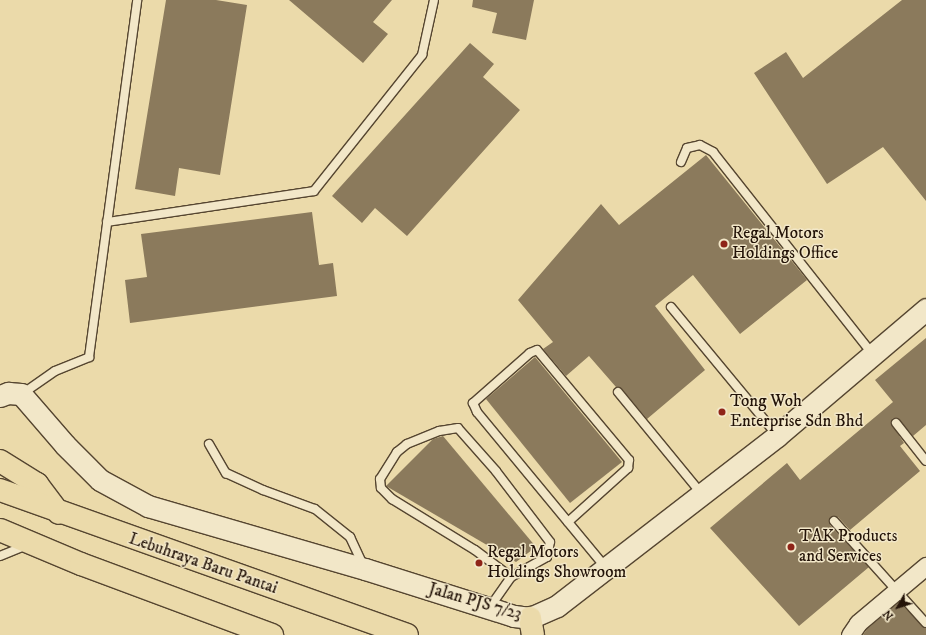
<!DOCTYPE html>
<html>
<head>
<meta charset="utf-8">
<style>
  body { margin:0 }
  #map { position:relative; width:926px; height:635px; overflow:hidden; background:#ebdaaa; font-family:"IM FELL DW Pica",serif }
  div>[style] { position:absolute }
  .building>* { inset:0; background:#8b7a5c }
  .roads { filter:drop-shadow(1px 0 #554530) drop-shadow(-1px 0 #554530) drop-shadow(0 1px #554530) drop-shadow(0 -1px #554530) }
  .service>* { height:8px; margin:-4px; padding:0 4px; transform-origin:4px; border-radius:4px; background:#f2e7c8 }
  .minor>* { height:17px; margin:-8.5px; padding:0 8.5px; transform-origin:8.5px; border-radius:8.5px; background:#f2e7c8 }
  .tertiary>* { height:21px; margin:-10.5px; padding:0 10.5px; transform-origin:10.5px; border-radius:10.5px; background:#f2e7c8 }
  .motorway>* { height:22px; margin:-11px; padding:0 11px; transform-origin:11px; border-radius:11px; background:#ebdaaa }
  .dots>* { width:11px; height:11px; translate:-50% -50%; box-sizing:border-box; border:2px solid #f2e7c8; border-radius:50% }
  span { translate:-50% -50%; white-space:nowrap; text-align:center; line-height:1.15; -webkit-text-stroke:3px #f2e7c8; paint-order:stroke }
  .poi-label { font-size:17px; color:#231308 }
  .left { translate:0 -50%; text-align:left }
  .street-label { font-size:17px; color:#231308 }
  .north { position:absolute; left:878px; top:587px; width:40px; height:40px; -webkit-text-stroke:3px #f2e7c8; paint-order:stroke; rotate:231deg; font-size:11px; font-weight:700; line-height:16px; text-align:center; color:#231308 }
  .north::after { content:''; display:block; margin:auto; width:14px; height:18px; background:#231308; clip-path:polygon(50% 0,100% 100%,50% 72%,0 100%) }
</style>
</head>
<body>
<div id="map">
  <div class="building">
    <div style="clip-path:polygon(166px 0,216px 0,247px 5px,220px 175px,179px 168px,175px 196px,135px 189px)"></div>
    <div style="clip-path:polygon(289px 0,392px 0,373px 22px,388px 34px,363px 63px)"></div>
    <div style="clip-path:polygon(473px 0,534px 0,526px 40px,492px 33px,497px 13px,472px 7px)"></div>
    <div style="clip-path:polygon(902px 0,926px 0,926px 201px,883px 147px,827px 184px,754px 73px,786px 52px,803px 78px)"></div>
    <div style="clip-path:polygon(470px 43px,494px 64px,483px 77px,520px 110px,407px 236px,375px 208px,362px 223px,332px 196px)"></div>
    <div style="clip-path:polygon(706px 155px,807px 280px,740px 334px,693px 275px,655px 306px,705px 370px,647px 419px,622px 389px,616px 387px,589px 356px,566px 376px,543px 349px,553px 342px,518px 300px,601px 204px,619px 225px)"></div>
    <div style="clip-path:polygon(312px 212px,319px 265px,333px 263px,337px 296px,130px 323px,125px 280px,147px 277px,141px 234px)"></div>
    <div style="clip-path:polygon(926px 338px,926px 425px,913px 436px,898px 418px,893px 418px,891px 423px,904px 443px,900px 446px,920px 471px,850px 530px,838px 517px,830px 517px,830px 525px,869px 567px,799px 626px,710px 528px,787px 463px,800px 480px,893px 402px,875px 380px)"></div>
    <div style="clip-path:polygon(535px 357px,622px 462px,570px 503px,486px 399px)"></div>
    <div style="clip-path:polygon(443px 436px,536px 547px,516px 562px,386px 486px,433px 439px)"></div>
    <div style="clip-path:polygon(899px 602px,926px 628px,926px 635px,863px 635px,867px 629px)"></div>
  </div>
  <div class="roads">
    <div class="service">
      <div style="left:681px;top:162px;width:15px;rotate:-67deg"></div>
      <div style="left:687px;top:148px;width:13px;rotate:-13deg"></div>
      <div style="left:700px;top:145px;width:15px;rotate:28deg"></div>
      <div style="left:713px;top:152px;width:256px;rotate:51.7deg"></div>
      <div style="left:107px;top:222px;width:209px;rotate:-8.5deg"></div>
      <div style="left:314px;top:191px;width:174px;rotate:-51.5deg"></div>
      <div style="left:422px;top:55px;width:56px;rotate:-77.7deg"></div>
      <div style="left:671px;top:307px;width:166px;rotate:50.4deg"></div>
      <div style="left:618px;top:392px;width:131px;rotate:50.6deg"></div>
      <div style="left:22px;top:394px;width:40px;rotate:-34.9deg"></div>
      <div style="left:55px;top:371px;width:37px;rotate:-22deg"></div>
      <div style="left:89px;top:357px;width:360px;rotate:-82.3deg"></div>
      <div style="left:896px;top:423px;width:48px;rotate:51.7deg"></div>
      <div style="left:209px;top:444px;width:34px;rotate:60deg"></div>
      <div style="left:226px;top:473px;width:41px;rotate:24.7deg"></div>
      <div style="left:263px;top:490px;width:55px;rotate:20.1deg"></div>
      <div style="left:315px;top:509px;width:45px;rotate:38.7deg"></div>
      <div style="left:350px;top:537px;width:33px;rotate:65deg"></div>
      <div style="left:834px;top:521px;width:137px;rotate:48deg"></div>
      <div style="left:568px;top:522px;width:81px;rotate:-42deg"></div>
      <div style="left:628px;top:468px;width:8px;rotate:-83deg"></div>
      <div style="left:629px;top:460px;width:143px;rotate:-129.9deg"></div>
      <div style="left:537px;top:350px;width:8px;rotate:157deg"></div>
      <div style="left:530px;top:353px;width:76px;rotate:138.7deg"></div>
      <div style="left:473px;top:403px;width:10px;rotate:66deg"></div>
      <div style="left:477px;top:412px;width:201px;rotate:50.4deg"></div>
      <div style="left:0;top:556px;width:29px;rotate:-22deg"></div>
      <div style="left:490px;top:607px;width:37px;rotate:-55deg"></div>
      <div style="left:511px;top:577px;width:41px;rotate:-29.1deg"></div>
      <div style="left:547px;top:557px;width:15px;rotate:-79deg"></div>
      <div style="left:550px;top:542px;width:89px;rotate:-127.3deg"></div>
      <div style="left:496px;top:471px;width:57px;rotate:-131.5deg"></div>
      <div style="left:458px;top:428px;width:19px;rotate:171deg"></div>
      <div style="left:439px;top:431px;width:35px;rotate:158deg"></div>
      <div style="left:407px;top:444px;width:13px;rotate:141deg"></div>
      <div style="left:397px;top:452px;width:32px;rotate:122deg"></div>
      <div style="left:380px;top:479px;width:9px;rotate:84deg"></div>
      <div style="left:381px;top:488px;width:16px;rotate:45deg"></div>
      <div style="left:392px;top:499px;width:97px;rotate:31.6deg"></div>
      <div style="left:475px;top:550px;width:45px;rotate:36.9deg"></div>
    </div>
    <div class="minor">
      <div style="left:850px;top:635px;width:14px;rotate:-56deg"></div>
      <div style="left:858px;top:623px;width:89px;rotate:-40deg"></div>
    </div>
    <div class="tertiary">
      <div style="left:0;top:396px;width:9px;rotate:-21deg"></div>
      <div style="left:8px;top:393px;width:13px;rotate:4deg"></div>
      <div style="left:21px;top:394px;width:67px;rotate:49.2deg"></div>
      <div style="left:65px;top:445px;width:49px;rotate:45deg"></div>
      <div style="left:100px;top:480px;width:55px;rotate:28.4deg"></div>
      <div style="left:148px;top:506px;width:226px;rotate:16.2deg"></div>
      <div style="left:365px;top:569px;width:156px;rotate:17.5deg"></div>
      <div style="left:514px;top:616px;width:16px;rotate:7deg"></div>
      <div style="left:530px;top:618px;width:30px;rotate:-24deg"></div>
      <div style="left:557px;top:606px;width:278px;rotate:-37.7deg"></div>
      <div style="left:777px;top:436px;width:196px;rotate:-40.4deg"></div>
    </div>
    <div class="motorway">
      <div style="left:0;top:461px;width:44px;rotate:31.9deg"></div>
      <div style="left:37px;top:484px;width:36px;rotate:53deg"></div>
      <div style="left:0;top:490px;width:432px;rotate:19.6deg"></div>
      <div style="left:0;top:530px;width:88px;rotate:22.8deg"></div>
      <div style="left:81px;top:564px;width:204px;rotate:20.4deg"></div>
      <div style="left:530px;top:618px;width:17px;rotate:80deg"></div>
    </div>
  </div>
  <div class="dots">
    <div style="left:724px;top:244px;background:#8f2418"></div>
    <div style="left:722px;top:412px;background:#8f2418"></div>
    <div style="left:791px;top:547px;background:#8f2418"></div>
    <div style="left:479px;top:563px;background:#8f2418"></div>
  </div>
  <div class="poi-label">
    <span class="left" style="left:732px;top:244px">Regal Motors<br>Holdings Office</span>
    <span class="left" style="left:730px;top:412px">Tong Woh<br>Enterprise Sdn Bhd</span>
    <span class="left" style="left:799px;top:547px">TAK Products<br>and Services</span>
    <span class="left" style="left:487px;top:563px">Regal Motors<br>Holdings Showroom</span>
  </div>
  <div class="street-label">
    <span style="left:203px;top:564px;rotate:19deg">Lebuhraya Baru Pantai</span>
    <span style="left:475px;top:602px;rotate:16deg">Jalan PJS 7/23</span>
  </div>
  <div class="north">N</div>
</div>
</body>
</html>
